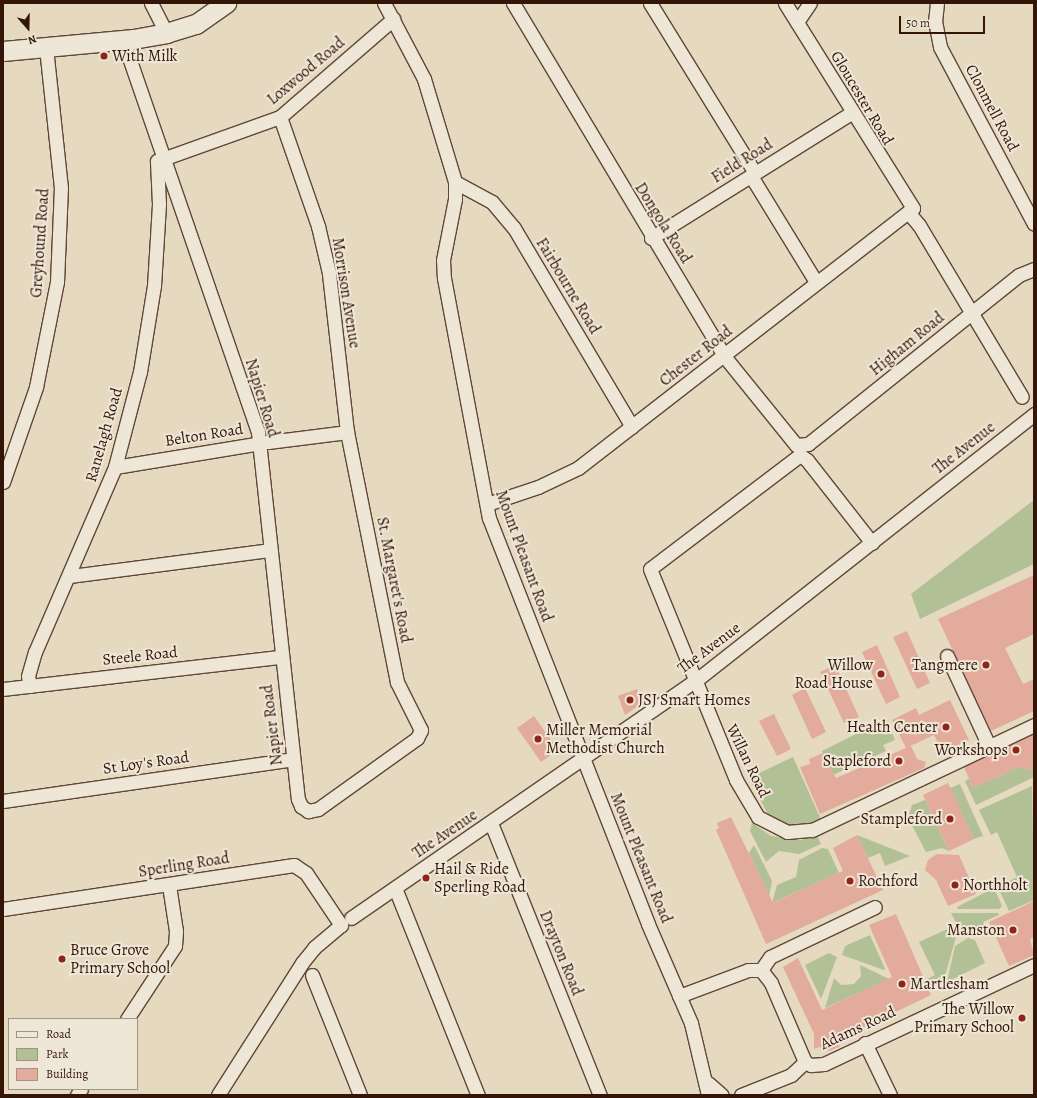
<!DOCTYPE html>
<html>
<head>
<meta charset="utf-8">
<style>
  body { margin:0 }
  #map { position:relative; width:1037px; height:1098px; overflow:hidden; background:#e5d9c0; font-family:Alegreya,serif }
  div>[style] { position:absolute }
  .green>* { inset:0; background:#b1c095 }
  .building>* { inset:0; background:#e2ab9b }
  .roads { filter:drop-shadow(1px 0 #604737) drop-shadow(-1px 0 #604737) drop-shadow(0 1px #604737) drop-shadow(0 -1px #604737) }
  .minor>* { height:13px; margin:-6.5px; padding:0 6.5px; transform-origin:6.5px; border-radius:6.5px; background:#eee6d6 }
  .secondary>* { height:19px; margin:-9.5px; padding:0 9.5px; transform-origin:9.5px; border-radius:9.5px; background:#eee6d6 }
  .dots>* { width:11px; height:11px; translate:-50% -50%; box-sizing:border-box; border:2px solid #eee6d6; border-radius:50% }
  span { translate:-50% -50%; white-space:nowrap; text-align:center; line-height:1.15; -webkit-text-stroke:4px #eee6d6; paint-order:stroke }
  .poi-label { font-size:16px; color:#341609 }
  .left { translate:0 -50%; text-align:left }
  .right { translate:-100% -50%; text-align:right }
  .street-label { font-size:16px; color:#341609 }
  .frame { position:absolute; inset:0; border:4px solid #341609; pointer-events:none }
  .legend { position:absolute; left:8px; top:1018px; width:130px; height:72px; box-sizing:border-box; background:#eee6d6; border:1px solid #a49384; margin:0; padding:5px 7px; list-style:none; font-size:12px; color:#341609 }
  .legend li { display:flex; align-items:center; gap:8px; height:20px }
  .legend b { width:20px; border:1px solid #a49384 }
  .north { position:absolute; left:8px; top:8px; width:40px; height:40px; -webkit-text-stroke:3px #eee6d6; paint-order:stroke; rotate:160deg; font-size:11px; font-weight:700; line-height:16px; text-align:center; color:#341609 }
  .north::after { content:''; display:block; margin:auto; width:14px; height:18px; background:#341609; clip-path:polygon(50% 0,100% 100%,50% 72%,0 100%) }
  .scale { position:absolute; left:899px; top:16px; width:86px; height:18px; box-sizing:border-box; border:2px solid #341609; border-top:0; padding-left:5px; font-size:12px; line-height:14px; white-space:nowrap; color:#341609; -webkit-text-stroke:3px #eee6d6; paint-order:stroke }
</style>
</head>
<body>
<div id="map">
  <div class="green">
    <div style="clip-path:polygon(1034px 500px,1034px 564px,920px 619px,911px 594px)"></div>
    <div style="clip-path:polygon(886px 719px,895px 740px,883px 745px,886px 751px,833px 775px,822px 751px)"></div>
    <div style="clip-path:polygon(793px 757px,822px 822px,812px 826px,789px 826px,769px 816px,749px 778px)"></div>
    <div style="clip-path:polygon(1018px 767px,1034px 771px,1034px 777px,976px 805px,965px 781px,969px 779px,973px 788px)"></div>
    <div style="clip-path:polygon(960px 784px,983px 836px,974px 839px,950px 788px)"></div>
    <div style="clip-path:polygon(1032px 786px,1034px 900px,1009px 911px,998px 887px,1017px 877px,997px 832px,991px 835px,979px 810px)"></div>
    <div style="clip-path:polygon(925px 800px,949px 851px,942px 848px,926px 852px,908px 818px,912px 805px)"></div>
    <div style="clip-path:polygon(752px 823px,771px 836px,801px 840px,817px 835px,821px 844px,799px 854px,779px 851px,766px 862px,750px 831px)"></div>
    <div style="clip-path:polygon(857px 835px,910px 856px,885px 866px,880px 853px,868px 858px)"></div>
    <div style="clip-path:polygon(754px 845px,772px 881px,769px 896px,749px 853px)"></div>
    <div style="clip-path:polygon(822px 848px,828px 849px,839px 873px,772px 903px,777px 885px,796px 877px,799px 860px)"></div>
    <div style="clip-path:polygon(994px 888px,1002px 906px,999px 909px,958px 909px,957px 907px)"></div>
    <div style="clip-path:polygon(951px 913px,998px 913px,999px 915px,983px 922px,986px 928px,976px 932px,977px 936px,962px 934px)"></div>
    <div style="clip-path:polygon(952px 927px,956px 937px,943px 983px,929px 989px,925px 980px,935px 975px,919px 942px)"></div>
    <div style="clip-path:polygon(870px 935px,885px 969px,884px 970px,842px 955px,845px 946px)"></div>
    <div style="clip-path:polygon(968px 938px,975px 940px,985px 963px,947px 982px,955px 946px)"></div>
    <div style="clip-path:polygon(829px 953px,837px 957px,821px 999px,805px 965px)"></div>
    <div style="clip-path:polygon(860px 965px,889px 979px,825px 1008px,834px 978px,841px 985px,854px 984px,861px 976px)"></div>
  </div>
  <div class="building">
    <div style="clip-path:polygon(1034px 575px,1034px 634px,1005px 648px,1023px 684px,1034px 679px,1034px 711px,991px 731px,938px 619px)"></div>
    <div style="clip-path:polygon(907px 631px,930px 683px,917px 689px,893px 637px)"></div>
    <div style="clip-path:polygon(877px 645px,900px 697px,886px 704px,862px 652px)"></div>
    <div style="clip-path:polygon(835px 665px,859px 717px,844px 723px,820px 672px)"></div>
    <div style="clip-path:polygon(805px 688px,826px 732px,812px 739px,792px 695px)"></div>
    <div style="clip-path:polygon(637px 689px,642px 703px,625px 715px,618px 696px)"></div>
    <div style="clip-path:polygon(950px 700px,969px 740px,943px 753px,934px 735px,906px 748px,911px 746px,917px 759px,926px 762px,924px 768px,820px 814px,800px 767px,810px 764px,809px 759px,823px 753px,836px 778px,906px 748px,892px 720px,916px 708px,919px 715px)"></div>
    <div style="clip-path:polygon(774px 714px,791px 749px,777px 756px,759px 721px)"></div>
    <div style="clip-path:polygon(534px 716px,558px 750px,541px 762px,517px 728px)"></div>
    <div style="clip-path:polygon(1034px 734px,1034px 771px,1018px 767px,973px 788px,964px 767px)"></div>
    <div style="clip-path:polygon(948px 783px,974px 839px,949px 851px,923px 795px)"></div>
    <div style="clip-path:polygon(731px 817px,773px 903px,843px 871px,833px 848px,857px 835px,883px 890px,766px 944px,716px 830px,719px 828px,717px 823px)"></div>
    <div style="clip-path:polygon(937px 854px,959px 855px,976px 894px,948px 906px,936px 880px,925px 870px,928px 860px)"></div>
    <div style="clip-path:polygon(1034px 901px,1034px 937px,1030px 939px,1034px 955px,1009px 966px,989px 922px)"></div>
    <div style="clip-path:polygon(896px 914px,931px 995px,841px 1038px,839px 1047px,829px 1051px,819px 1047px,814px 1049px,814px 1034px,783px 967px,798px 958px,822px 1010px,892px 977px,869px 925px)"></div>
  </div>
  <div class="roads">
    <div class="minor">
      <div style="left:151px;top:3px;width:34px;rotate:63deg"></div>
      <div style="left:384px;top:3px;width:86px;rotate:62.2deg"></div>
      <div style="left:424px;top:79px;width:108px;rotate:73.2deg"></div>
      <div style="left:455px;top:182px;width:17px;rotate:90deg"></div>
      <div style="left:455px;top:199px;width:62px;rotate:101.1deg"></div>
      <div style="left:443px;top:260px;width:18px;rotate:87deg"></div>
      <div style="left:444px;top:278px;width:244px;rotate:79.4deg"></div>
      <div style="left:489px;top:518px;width:436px;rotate:68.6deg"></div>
      <div style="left:648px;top:924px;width:108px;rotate:66.5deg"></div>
      <div style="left:691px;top:1023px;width:74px;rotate:76.7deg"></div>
      <div style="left:513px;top:3px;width:411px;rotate:59.1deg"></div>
      <div style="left:724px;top:356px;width:114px;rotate:51deg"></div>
      <div style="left:796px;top:445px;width:12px;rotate:-5deg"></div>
      <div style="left:808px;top:444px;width:270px;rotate:-38.7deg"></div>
      <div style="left:1019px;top:275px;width:16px;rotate:-22deg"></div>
      <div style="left:650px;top:3px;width:200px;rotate:58.3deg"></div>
      <div style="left:937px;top:3px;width:18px;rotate:96deg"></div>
      <div style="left:935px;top:21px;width:26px;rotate:79deg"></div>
      <div style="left:940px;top:47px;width:200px;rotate:62deg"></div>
      <div style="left:797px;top:22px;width:23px;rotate:-56deg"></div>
      <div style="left:123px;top:40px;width:415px;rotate:71deg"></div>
      <div style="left:258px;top:432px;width:369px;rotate:83.8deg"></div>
      <div style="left:298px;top:799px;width:8px;rotate:67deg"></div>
      <div style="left:301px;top:806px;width:9px;rotate:36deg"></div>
      <div style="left:308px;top:811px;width:10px;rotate:-11deg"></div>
      <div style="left:318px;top:809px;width:122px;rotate:-35.6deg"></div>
      <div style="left:417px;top:738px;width:9px;rotate:-63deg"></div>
      <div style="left:421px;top:730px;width:54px;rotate:-116.6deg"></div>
      <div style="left:397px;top:682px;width:255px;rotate:-101.3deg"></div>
      <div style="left:347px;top:432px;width:160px;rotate:-96.5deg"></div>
      <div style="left:329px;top:273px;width:48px;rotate:-103.2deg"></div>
      <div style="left:318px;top:226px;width:115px;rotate:-109.2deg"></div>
      <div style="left:751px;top:176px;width:124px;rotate:58.5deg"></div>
      <div style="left:455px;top:182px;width:42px;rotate:28.4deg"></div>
      <div style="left:492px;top:202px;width:34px;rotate:50deg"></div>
      <div style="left:514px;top:228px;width:231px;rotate:59.3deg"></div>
      <div style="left:908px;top:212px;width:17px;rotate:50deg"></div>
      <div style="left:919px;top:225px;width:200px;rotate:59.1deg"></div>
      <div style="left:651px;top:238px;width:236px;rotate:-32deg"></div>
      <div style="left:115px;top:467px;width:155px;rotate:-9.3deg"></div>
      <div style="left:268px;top:442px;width:80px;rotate:-7.2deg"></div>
      <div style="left:3px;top:482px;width:101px;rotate:-70.8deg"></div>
      <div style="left:36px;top:387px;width:107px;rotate:-78.7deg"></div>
      <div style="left:57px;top:282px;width:94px;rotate:-87.6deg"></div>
      <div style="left:61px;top:188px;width:142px;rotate:-96.1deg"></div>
      <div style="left:487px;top:504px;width:54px;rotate:-18.4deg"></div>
      <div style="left:538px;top:487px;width:44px;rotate:-25.4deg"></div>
      <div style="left:578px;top:468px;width:424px;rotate:-37.8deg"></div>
      <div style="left:913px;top:208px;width:242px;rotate:-122deg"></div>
      <div style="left:872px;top:543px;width:105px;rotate:-128.1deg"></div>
      <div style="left:807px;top:460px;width:9px;rotate:-144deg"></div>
      <div style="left:800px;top:455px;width:188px;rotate:142.8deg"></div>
      <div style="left:650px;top:569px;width:228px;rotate:67.8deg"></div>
      <div style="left:736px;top:780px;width:43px;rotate:59.3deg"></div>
      <div style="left:758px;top:817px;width:33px;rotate:27deg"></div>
      <div style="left:787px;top:832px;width:25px;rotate:-5deg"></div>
      <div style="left:812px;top:830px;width:246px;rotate:-25.3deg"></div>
      <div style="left:70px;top:576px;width:202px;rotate:-7.4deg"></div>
      <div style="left:947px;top:656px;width:99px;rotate:65deg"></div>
      <div style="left:30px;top:686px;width:10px;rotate:-101deg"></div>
      <div style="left:28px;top:676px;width:25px;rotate:-74deg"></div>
      <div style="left:35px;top:652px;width:202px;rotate:-66.6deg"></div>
      <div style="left:115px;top:467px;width:98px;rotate:-75.3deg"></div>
      <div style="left:140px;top:372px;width:87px;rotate:-80.8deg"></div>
      <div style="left:154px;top:286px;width:82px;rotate:-86.5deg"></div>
      <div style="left:159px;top:204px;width:43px;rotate:-92.7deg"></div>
      <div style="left:157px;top:161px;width:131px;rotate:-19.7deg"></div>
      <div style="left:280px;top:117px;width:150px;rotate:-40.9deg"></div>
      <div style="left:3px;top:689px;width:280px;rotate:-6.6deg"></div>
      <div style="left:3px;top:801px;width:293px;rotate:-8.2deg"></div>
      <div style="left:491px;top:823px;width:293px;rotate:68.2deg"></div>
      <div style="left:395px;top:888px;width:223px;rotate:68.2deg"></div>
      <div style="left:3px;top:909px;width:294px;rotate:-8.6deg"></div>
      <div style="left:294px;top:865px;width:14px;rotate:34deg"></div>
      <div style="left:306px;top:873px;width:63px;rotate:56.1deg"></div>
      <div style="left:341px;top:925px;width:35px;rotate:140deg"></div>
      <div style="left:314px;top:948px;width:19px;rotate:129deg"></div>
      <div style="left:302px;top:963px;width:156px;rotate:122.5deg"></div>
      <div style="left:351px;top:918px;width:418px;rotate:-34.6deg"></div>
      <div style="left:695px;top:681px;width:432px;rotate:-38.2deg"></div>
      <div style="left:761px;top:970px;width:16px;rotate:-55deg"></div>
      <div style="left:770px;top:957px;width:116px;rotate:-25.5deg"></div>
      <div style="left:761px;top:970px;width:16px;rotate:52deg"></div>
      <div style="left:771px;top:983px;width:86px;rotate:66.7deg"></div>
      <div style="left:312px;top:975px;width:129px;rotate:68.2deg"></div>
      <div style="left:679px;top:996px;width:74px;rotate:-20.6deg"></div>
      <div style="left:748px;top:970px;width:13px"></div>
      <div style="left:127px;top:1019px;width:87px;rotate:-56.7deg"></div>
      <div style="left:175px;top:946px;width:15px;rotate:-86deg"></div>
      <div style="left:176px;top:931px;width:47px;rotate:-98.7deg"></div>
      <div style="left:865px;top:1043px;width:58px;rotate:64.3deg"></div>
      <div style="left:805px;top:1062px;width:7px;rotate:27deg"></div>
      <div style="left:811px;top:1065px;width:13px;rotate:-4deg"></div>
      <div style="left:824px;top:1064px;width:232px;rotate:-25.2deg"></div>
      <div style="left:708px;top:1083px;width:18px;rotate:41deg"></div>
      <div style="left:77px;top:1095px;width:7px;rotate:-56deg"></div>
      <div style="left:741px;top:1095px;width:54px;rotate:-21.8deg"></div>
      <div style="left:791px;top:1075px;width:19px;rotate:-43deg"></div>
    </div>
    <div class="secondary">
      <div style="left:3px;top:51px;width:131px;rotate:-5.3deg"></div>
      <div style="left:133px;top:39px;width:34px;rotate:-10deg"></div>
      <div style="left:166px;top:33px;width:31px;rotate:-17deg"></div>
      <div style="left:196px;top:24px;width:37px;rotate:-35deg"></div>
    </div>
  </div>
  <div class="dots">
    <div style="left:104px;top:56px;background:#8f2418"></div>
    <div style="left:986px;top:665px;background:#8f2418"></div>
    <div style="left:881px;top:674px;background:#8f2418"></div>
    <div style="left:630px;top:700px;background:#8f2418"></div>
    <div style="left:946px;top:727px;background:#8f2418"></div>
    <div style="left:538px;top:739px;background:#8f2418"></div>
    <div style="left:1016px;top:750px;background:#8f2418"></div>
    <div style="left:899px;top:761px;background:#8f2418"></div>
    <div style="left:950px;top:819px;background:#8f2418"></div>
    <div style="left:426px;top:878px;background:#8f2418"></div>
    <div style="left:850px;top:881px;background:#8f2418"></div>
    <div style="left:955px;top:885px;background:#8f2418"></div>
    <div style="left:1013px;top:930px;background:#8f2418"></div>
    <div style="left:62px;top:959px;background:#8f2418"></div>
    <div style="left:902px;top:984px;background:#8f2418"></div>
    <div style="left:1022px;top:1018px;background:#8f2418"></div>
  </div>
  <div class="poi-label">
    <span class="left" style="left:112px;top:56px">With Milk</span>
    <span class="right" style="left:873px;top:674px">Willow<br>Road House</span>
    <span class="right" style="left:978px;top:665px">Tangmere</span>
    <span class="left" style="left:638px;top:700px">JSJ Smart Homes</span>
    <span class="right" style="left:938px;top:727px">Health Center</span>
    <span class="left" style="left:546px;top:739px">Miller Memorial<br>Methodist Church</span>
    <span class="right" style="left:1008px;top:750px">Workshops</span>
    <span class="right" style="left:891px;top:761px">Stapleford</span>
    <span class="right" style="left:942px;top:819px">Stampleford</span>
    <span class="left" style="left:434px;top:878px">Hail &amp; Ride<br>Sperling Road</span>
    <span class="left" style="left:858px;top:881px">Rochford</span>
    <span class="left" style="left:963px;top:885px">Northholt</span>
    <span class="right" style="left:1005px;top:930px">Manston</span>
    <span class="left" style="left:70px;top:959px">Bruce Grove<br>Primary School</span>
    <span class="left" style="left:910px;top:984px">Martlesham</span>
    <span class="right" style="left:1014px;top:1018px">The Willow<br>Primary School</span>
  </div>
  <div class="street-label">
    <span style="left:306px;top:71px;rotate:-40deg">Loxwood Road</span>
    <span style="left:862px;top:98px;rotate:59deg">Gloucester Road</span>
    <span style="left:992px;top:108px;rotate:62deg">Clonmell Road</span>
    <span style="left:742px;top:161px;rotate:-32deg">Field Road</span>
    <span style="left:663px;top:223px;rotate:58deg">Dongola Road</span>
    <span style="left:40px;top:243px;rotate:-86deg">Greyhound Road</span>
    <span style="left:568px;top:286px;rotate:59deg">Fairbourne Road</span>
    <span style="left:346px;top:293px;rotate:81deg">Morrison Avenue</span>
    <span style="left:907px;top:344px;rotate:-39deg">Higham Road</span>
    <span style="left:696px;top:356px;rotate:-38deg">Chester Road</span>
    <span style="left:262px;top:398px;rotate:73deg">Napier Road</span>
    <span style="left:104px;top:435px;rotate:-74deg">Ranelagh Road</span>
    <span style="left:204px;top:435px;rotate:-9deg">Belton Road</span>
    <span style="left:964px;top:448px;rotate:-38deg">The Avenue</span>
    <span style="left:524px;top:556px;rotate:70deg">Mount Pleasant Road</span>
    <span style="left:394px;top:580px;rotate:79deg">St. Margaret's Road</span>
    <span style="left:709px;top:648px;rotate:-37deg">The Avenue</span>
    <span style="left:140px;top:656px;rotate:-6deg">Steele Road</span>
    <span style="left:272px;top:725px;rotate:-97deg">Napier Road</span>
    <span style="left:748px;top:761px;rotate:64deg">Willan Road</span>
    <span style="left:146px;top:763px;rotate:-8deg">St Loy's Road</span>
    <span style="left:445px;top:834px;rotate:-34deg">The Avenue</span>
    <span style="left:641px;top:858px;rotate:68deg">Mount Pleasant Road</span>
    <span style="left:184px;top:865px;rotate:-9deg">Sperling Road</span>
    <span style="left:561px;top:953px;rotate:68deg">Drayton Road</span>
    <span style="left:858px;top:1028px;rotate:-25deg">Adams Road</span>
  </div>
  <div class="frame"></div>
  <ul class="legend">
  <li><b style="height:5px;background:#eee6d6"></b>Road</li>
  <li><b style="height:11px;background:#b1c095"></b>Park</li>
  <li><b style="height:11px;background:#e2ab9b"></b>Building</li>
  </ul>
  <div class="north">N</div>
  <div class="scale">50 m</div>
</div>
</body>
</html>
